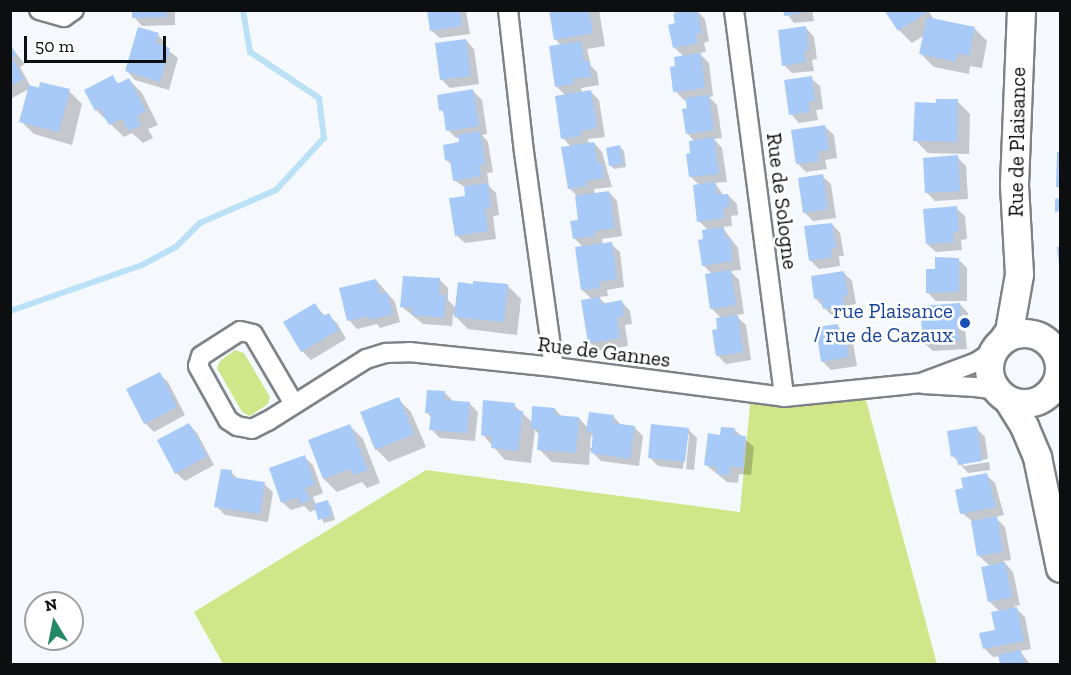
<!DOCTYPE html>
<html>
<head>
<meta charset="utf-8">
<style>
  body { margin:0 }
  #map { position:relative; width:1071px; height:675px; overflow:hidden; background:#f5f9fe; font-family:"Zilla Slab",serif }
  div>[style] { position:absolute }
  .green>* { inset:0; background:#d0e689 }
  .shadow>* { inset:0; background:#0003 }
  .stream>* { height:6px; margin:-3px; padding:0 3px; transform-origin:3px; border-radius:3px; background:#bae1f5 }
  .building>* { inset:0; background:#a7caf8 }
  .roads { filter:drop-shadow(2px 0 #7f8286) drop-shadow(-2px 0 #7f8286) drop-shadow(0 2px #7f8286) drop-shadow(0 -2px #7f8286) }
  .street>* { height:18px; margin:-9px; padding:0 9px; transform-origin:9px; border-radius:9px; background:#fff }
  .secondary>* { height:27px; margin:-13.5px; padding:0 13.5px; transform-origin:13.5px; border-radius:13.5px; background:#fff }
  .secondary>.ring { margin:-13.5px; padding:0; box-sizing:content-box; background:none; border:27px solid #fff; border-radius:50% }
  .dots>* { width:16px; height:16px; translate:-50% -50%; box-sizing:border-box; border:3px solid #fff; border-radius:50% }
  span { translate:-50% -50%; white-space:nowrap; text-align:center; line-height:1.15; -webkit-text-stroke:5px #fff; paint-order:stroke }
  .street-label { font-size:21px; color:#0d0e10 }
  .transit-label { font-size:21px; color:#164399 }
  .right { translate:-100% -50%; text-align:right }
  .frame { position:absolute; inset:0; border:12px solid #0d0e10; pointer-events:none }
  .north { position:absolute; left:24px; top:591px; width:60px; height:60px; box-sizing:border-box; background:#fff; border:2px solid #9e9f9f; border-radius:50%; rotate:350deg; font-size:16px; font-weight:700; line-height:24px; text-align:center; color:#0d0e10 }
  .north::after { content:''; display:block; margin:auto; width:21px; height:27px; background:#238964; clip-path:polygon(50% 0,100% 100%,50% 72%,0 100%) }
  .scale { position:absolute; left:24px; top:36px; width:142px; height:27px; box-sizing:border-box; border:3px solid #0d0e10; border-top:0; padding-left:8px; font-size:18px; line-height:21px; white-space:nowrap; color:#0d0e10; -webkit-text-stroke:4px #fff; paint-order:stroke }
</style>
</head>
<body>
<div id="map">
  <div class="green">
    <div style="clip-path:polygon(235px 350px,244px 353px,270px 397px,268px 404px,250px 416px,242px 412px,217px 368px,220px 361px)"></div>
    <div style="clip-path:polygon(863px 389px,937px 664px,223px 664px,194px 612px,426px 470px,740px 512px,751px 394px)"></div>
  </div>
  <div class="shadow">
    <div style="clip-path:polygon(134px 10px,175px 10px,175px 25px,142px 26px,134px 17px)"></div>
    <div style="clip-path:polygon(428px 10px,469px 10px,466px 11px,470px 34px,440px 38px,431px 30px)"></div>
    <div style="clip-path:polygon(550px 10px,599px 10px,605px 46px,587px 49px,591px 66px,597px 72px,599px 85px,581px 88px,582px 93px,591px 92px,599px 100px,605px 137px,588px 139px,589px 144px,594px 143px,602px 152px,612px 187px,594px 189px,595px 194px,609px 192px,617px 201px,622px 236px,602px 239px,603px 245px,611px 244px,620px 252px,624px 287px,607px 290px,608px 296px,598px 297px,606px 304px,622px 302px,630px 311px,632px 324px,625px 325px,628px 346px,598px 351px,589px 342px,592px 299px,582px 290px,583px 247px,575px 239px,580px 221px,576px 195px,569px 188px,571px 147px,563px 138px,566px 96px,556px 86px,562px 46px,555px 39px)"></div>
    <div style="clip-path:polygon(672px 10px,696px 10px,705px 19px,709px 41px,704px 43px,706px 52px,699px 53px,709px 63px,713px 96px,709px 97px,717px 105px,722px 138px,714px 139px,722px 148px,727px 182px,715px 183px,724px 196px,728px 195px,737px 204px,738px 215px,731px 216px,732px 226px,722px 227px,738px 248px,741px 270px,730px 271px,739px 280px,744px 314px,735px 315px,746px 325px,751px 360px,726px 364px,717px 355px,722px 319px,711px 308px,712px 274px,704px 266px,709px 231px,699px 221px,700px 186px,691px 177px,695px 142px,687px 133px,687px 100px,684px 100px,675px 91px,676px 67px,684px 57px,675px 48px,670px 26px,677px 25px,676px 14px)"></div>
    <div style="clip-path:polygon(784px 10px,812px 10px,814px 21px,794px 23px)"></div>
    <div style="clip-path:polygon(886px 10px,928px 10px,934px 20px,974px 28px,987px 41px,982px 68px,970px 66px,969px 74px,934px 67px,921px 54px,925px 35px,912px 43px,899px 30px)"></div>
    <div style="clip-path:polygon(806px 28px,814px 37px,817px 59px,812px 60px,814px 71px,792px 73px,784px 65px)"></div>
    <div style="clip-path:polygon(158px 35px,166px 43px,165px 48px,178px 58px,169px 90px,135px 80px,127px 71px)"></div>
    <div style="clip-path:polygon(466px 40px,474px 49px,479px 84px,450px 88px,441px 79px)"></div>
    <div style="clip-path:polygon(10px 46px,25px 64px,20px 67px,31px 87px,69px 91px,82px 104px,72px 145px,34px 134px,21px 121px,29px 89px,10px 99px)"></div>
    <div style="clip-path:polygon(112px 77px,119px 84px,129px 80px,142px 93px,158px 125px,148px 129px,153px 138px,143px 143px,132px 133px,124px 137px,96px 110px)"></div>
    <div style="clip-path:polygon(811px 78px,820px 86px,823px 109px,816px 110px,818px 120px,799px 123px,791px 114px)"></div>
    <div style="clip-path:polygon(473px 91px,482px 100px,487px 134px,482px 135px,488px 142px,493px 172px,487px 173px,489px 186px,496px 193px,499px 215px,493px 216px,496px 239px,465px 243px,456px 235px,467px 197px,466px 188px,454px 180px,452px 165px,446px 160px,461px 143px,460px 138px,456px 138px,448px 130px,446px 115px,441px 110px)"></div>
    <div style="clip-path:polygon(957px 101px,970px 114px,969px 154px,928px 153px,915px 140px,937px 104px)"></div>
    <div style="clip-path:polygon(825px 127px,834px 135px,837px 158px,825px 160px,827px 169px,806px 172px,797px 163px)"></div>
    <div style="clip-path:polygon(620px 147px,624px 151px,626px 167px,614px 169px,610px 165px)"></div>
    <div style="clip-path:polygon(1059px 154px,1060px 154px,1060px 189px,1058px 187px)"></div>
    <div style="clip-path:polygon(957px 157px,966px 166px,968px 199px,935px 201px,927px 193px)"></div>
    <div style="clip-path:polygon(822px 176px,831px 184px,836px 218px,813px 221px,804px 212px)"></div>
    <div style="clip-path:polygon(956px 208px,965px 216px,967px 239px,961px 240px,962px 250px,936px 252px,927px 244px)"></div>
    <div style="clip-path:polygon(832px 224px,840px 233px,844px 256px,839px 256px,840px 266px,819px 269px,810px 260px)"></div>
    <div style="clip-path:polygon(958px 259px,967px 268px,967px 301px,936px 301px,927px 292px,936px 271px)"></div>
    <div style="clip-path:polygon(844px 273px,852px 281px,856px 304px,850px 305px,852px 314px,833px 317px,816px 299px)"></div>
    <div style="clip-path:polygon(376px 280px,395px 302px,400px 322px,380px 328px,377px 324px,357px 329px,349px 320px)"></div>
    <div style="clip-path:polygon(440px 280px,448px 288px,448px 300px,456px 308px,508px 286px,521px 299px,517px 335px,468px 329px,453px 314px,452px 326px,423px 324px,402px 307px)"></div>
    <div style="clip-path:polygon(960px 304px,968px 313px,969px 328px,965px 328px,967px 349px,933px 351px,924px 343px)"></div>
    <div style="clip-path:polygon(315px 305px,325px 316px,328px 315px,337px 323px,346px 339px,311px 360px,302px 351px,285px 323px)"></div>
    <div style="clip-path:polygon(837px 325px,853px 343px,857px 366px,831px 370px,822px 361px)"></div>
    <div style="clip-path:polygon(159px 374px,168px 382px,185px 415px,154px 432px,145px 423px)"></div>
    <div style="clip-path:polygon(445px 393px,454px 402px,469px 403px,478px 412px,475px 441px,440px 438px,431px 429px,432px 418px,426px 412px)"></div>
    <div style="clip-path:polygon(398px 399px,411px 412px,426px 447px,389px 462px,376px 449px)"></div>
    <div style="clip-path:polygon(evenodd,514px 405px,533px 423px,555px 409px,562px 417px,579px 418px,588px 428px,613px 416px,622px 426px,634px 427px,643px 436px,639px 466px,601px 461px,590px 450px,589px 465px,552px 462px,539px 449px,540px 436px,535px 430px,531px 463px,505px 460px,483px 435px,514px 405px,591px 435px,594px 438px,593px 448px,590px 448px,591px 435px)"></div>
    <div style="clip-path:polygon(189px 424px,197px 433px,214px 465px,185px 481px,176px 473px)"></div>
    <div style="clip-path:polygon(350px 426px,363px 439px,380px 483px,367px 488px,362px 482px,337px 492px,324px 479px,310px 441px)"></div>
    <div style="clip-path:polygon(976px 428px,985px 437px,988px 459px,962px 463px,964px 466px,989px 462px,990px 470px,968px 473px,953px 456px)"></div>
    <div style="clip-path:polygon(688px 429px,697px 438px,694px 470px,686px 469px,689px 435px,686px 435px,683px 469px,658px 466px,650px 458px)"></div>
    <div style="clip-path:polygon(735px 430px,754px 447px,751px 475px,739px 474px,738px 483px,727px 482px,706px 465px,722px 436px)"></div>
    <div style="clip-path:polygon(304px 457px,313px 465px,323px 493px,313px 497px,316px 505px,327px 502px,331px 506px,335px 520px,324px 523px,317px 509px,310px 512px,304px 506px,291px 510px,282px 502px)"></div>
    <div style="clip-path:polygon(231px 472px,239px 480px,264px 484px,273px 492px,268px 522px,225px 515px,216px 506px)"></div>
    <div style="clip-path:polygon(986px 475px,995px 483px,1004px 515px,995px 517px,1005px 527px,1011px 560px,1003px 561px,1013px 572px,1020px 605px,1014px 606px,1025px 617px,1031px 649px,1020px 651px,1030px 664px,1001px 664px,1000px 656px,993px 657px,984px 648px,996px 631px,1000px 612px,989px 601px,990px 566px,979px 556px,972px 521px,962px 513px,964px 490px)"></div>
  </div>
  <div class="stream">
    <div style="left:10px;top:311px;width:140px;rotate:-19.2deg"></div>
    <div style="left:142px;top:265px;width:38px;rotate:-28deg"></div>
    <div style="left:176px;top:247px;width:34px;rotate:-45deg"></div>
    <div style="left:200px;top:223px;width:83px;rotate:-23.5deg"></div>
    <div style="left:276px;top:190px;width:71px;rotate:-47.3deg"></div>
    <div style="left:324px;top:138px;width:40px;rotate:-97.1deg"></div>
    <div style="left:319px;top:98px;width:83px;rotate:-146.3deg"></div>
    <div style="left:250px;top:52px;width:43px;rotate:-99.5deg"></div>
  </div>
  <div class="building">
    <div style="clip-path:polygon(132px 10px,167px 10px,167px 17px,132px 18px)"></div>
    <div style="clip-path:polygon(427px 10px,460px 10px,462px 26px,430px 31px)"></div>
    <div style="clip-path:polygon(549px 10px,589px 10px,593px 33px,554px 40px)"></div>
    <div style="clip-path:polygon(688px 10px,697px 10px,702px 33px,696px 34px,698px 43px,673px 48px,668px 25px,675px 23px,673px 14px)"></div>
    <div style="clip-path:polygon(783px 10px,809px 10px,809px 12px,784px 16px)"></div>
    <div style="clip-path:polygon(884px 10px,925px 10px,926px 13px,898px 31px)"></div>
    <div style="clip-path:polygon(927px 17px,975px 27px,969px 56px,958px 53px,956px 62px,919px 54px)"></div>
    <div style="clip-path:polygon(806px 26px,809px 50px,804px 51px,806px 62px,782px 66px,778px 30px)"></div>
    <div style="clip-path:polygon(138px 27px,159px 33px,156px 43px,170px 48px,160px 82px,125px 71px)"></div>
    <div style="clip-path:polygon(466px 39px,471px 76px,440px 80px,435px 43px)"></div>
    <div style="clip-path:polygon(581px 41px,584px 62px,589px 61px,591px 77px,573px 79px,574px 84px,555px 87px,549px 46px)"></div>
    <div style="clip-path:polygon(10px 44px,17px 55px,12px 58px,24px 79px,10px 86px)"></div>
    <div style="clip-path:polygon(701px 53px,705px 88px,673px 92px,670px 67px,675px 66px,674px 57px)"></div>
    <div style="clip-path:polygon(113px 75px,117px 84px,129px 78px,146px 111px,137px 116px,141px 125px,128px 131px,122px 118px,109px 125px,99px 107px,95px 111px,84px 90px)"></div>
    <div style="clip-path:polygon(812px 76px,815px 101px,808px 102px,810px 112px,789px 115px,784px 80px)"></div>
    <div style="clip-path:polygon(40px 82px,70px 89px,59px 132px,19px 122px,29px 85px,39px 88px)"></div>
    <div style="clip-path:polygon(473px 89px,479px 126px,446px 131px,443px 110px,439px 111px,437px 95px)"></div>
    <div style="clip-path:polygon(591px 90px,597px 128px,580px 131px,581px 136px,561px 139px,555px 96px)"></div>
    <div style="clip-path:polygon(709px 95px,714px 130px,686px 134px,682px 109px,687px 108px,685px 98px)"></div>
    <div style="clip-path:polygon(936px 99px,958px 99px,957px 142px,913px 141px,915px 102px,936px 103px)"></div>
    <div style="clip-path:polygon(825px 125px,829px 150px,818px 151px,819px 161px,796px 164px,791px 130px)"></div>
    <div style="clip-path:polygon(480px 131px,485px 164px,479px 165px,481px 176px,453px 181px,450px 160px,445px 160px,443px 145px,459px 142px,458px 135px)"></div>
    <div style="clip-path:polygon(714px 137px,719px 174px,689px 177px,686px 154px,690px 153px,689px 141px)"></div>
    <div style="clip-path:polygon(594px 142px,597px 163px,602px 163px,604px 178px,586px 181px,587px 186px,568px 189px,561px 147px)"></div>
    <div style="clip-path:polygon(620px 145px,623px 164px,609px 166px,606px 148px)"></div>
    <div style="clip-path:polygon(1057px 152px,1060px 152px,1060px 187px,1056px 187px)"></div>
    <div style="clip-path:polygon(958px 155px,960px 191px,925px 193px,923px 158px)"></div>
    <div style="clip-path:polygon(823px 174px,828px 209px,803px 213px,798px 178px)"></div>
    <div style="clip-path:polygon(715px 182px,717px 195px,728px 194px,730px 207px,723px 207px,724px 218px,697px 222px,693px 185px)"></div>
    <div style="clip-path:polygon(488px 183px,491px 207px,485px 208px,488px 231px,455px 236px,449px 198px,465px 196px,464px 186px)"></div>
    <div style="clip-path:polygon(609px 191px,615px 228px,594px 231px,595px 236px,573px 239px,570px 221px,578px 220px,575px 196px)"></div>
    <div style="clip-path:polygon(1060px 198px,1060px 211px,1055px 212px,1055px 199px)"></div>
    <div style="clip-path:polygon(957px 206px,959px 231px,953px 232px,954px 242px,926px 244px,923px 209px)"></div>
    <div style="clip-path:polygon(832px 223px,836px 248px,831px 248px,832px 257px,809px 261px,804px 226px)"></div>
    <div style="clip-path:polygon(724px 227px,725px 238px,730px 238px,733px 261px,702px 266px,698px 240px,703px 239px,702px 230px)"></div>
    <div style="clip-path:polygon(612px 242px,617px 279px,599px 282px,600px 288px,581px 290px,575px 247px)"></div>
    <div style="clip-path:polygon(1057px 247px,1060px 247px,1060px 265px,1059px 265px)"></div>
    <div style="clip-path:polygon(935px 257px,959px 258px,959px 292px,926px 293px,926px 269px,935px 269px)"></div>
    <div style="clip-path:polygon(731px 270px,736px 305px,710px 309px,705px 274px)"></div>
    <div style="clip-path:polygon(844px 271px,848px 295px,843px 296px,844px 306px,823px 309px,821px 298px,814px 299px,811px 276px)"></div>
    <div style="clip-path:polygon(403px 276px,440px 278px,439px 295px,446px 295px,444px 318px,412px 315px,413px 308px,400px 307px)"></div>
    <div style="clip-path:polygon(376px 279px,380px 294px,387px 292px,393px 314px,370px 320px,369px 316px,347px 321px,339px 288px)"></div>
    <div style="clip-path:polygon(473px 281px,508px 284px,504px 322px,454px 317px,458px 282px,473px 284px)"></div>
    <div style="clip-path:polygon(600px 297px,601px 304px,622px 300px,624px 316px,617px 317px,620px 338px,588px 343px,581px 300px)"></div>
    <div style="clip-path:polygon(315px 303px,323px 316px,329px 313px,339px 330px,301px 352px,283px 322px)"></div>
    <div style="clip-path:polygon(960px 303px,961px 320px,957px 320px,959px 341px,923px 343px,920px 306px)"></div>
    <div style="clip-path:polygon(738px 315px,743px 352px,716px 356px,712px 330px,717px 329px,716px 318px)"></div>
    <div style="clip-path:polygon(838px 324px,839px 334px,845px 333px,849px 357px,821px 362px,816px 327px)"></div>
    <div style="clip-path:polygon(160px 372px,177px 407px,144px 424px,126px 389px)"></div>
    <div style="clip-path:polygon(427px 390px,445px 391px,445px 400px,470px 402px,467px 433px,429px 430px,431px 413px,425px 413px)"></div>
    <div style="clip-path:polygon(399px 397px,414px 434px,375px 450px,360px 412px)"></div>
    <div style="clip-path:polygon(483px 400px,515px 403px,514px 410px,523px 411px,518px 451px,491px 448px,492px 437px,481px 435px)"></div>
    <div style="clip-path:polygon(532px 406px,555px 408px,555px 415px,579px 417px,576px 453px,537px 450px,539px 429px,531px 429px)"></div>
    <div style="clip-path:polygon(589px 412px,614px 415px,613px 423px,635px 426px,630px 459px,591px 453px,593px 433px,586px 432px)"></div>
    <div style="clip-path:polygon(189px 423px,207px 456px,175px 474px,157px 440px)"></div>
    <div style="clip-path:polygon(350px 424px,368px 470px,353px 475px,350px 469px,323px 479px,308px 440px)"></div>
    <div style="clip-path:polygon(651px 424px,689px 428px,685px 462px,648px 458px)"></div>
    <div style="clip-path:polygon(977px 426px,982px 461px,958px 465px,956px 456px,951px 457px,947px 431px)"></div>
    <div style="clip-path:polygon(721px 427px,735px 428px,734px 435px,746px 436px,743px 468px,730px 466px,729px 475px,717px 474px,717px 467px,704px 465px,708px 433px,720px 435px)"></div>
    <div style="clip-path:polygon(305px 455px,315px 484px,305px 488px,310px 500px,300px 504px,297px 497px,281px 503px,269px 468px)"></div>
    <div style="clip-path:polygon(221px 469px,232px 470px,231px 477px,265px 482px,260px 514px,214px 507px)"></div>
    <div style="clip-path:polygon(987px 473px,996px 507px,960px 514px,955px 490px,963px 488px,961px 478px)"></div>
    <div style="clip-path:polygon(328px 500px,332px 516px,318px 520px,314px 504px)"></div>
    <div style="clip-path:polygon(997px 516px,1003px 552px,977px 556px,971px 521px)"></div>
    <div style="clip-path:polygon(1005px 562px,1012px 597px,988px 602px,981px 567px)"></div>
    <div style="clip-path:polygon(1017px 607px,1024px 641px,983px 649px,979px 633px,995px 630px,991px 612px)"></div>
    <div style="clip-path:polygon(1021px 650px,1024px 663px,1029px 662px,1029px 664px,1000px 664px,998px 655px)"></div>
  </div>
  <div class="roads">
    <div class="street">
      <div style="left:39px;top:10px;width:26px;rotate:16deg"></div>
      <div style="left:64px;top:17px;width:12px;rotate:-35deg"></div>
      <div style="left:508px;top:10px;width:143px;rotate:83.6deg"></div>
      <div style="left:524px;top:152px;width:217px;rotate:82.1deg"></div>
      <div style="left:734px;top:10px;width:390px;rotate:82.6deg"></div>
      <div style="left:1054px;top:349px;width:6px;rotate:18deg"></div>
      <div style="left:923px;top:384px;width:52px;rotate:3.3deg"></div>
      <div style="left:975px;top:387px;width:14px;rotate:8deg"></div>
      <div style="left:989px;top:389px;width:15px;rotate:28deg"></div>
      <div style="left:1054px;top:387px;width:8px;rotate:-45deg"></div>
      <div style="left:294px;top:404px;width:81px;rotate:-120.4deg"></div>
      <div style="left:253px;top:334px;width:13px;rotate:-167deg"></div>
      <div style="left:240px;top:331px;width:46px;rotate:147.3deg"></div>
      <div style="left:201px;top:356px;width:10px;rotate:107deg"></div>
      <div style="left:198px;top:366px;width:62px;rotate:60.9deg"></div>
      <div style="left:228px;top:420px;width:11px;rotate:34deg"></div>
      <div style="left:237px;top:426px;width:15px;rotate:11deg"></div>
      <div style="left:252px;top:429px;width:18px;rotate:-27deg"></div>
      <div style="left:268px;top:421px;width:116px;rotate:-32.3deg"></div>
      <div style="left:366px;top:359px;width:21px;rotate:-17deg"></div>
      <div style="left:386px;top:353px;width:23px;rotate:-2deg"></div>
      <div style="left:409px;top:352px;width:146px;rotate:5.9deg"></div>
      <div style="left:554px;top:367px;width:232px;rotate:7.4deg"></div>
      <div style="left:784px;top:397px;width:138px;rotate:-5.8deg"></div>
      <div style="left:921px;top:383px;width:60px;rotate:-20.6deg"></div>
      <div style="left:977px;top:362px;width:18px;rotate:-34deg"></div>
    </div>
    <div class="secondary">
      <div class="ring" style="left:989px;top:333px;width:43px;height:43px"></div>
      <div style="left:1004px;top:338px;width:9px;rotate:-54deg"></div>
      <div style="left:1009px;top:331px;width:58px;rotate:-80deg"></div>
      <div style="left:1019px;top:274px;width:90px;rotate:-93.2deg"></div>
      <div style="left:1014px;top:184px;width:174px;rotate:-87.7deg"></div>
      <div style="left:1008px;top:400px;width:31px;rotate:58deg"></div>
      <div style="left:1024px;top:426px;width:34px;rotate:67deg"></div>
      <div style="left:1037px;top:457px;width:113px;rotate:78.3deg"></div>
    </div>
  </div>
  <div class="dots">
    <div style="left:965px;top:323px;background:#1a4fb4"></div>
  </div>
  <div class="street-label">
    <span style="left:1017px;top:142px;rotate:-89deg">Rue de Plaisance</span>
    <span style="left:782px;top:201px;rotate:83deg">Rue de Sologne</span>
    <span style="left:604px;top:352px;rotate:7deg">Rue de Gannes</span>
  </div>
  <div class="transit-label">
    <span class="right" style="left:953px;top:323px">rue Plaisance<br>/ rue de Cazaux</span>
  </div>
  <div class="frame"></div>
  <div class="north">N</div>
  <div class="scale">50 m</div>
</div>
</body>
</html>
